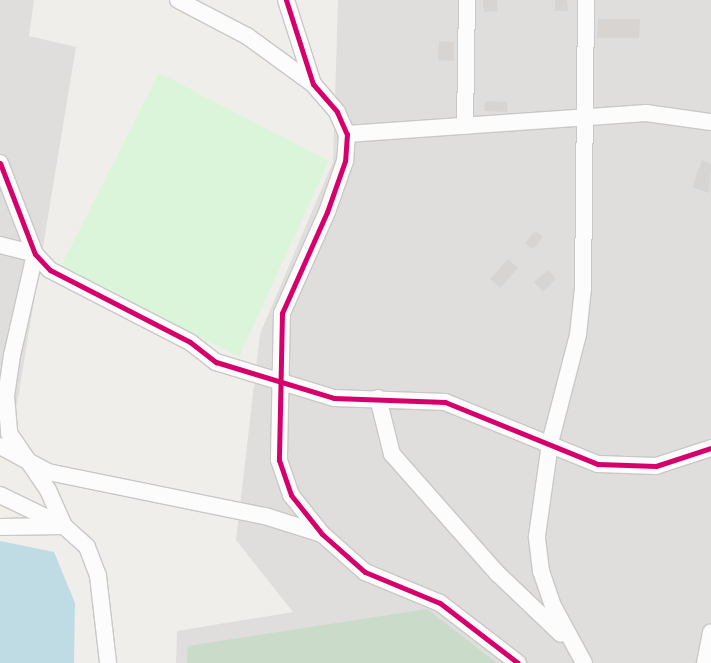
<!DOCTYPE html>
<html>
<head>
<meta charset="utf-8">
<style>
  body { margin:0 }
  #map { position:relative; width:711px; height:663px; overflow:hidden; background:#f0eeeb; font-family:"PT Sans",sans-serif }
  div>[style] { position:absolute }
  .residential>* { inset:0; background:#dfdedc }
  .cemetery>* { inset:0; background:#cadbca }
  .park>* { inset:0; background:#daf5da }
  .water>* { inset:0; background:#bfdbe3 }
  .building>* { inset:0; background:#d7d4d2 }
  .roads { filter:drop-shadow(1px 0 #c9c8c7) drop-shadow(-1px 0 #c9c8c7) drop-shadow(0 1px #c9c8c7) drop-shadow(0 -1px #c9c8c7) }
  .minor>* { height:16px; margin:-8px; padding:0 8px; transform-origin:8px; border-radius:8px; background:#fdfcfc }
  .cycleway>* { height:5px; margin:-2.5px; padding:0 2.5px; transform-origin:2.5px; border-radius:2.5px; background:#d6006c }
  span { translate:-50% -50%; white-space:nowrap; text-align:center; line-height:1.15; -webkit-text-stroke:4px #fff; paint-order:stroke }
</style>
</head>
<body>
<div id="map">
  <div class="residential">
    <div style="clip-path:polygon(0 0,34px 0,29px 36px,76px 47px,15px 416px,0 416px)"></div>
    <div style="clip-path:polygon(338px 0,711px 0,711px 663px,176px 663px,177px 631px,293px 612px,236px 540px,260px 334px,333px 162px)"></div>
  </div>
  <div class="cemetery">
    <div style="clip-path:polygon(427px 609px,497px 663px,187px 663px,188px 646px)"></div>
  </div>
  <div class="park">
    <div style="clip-path:polygon(159px 73px,329px 161px,239px 357px,61px 266px)"></div>
  </div>
  <div class="water">
    <div style="clip-path:polygon(0 541px,54px 552px,75px 603px,74px 663px,0 663px)"></div>
  </div>
  <div class="building">
    <div style="clip-path:polygon(483px 0,497px 0,497px 11px,484px 12px)"></div>
    <div style="clip-path:polygon(555px 0,567px 0,568px 11px,555px 11px)"></div>
    <div style="clip-path:polygon(598px 19px,640px 19px,639px 38px,597px 38px)"></div>
    <div style="clip-path:polygon(439px 41px,454px 42px,454px 61px,438px 60px)"></div>
    <div style="clip-path:polygon(485px 101px,507px 102px,507px 112px,484px 111px)"></div>
    <div style="clip-path:polygon(702px 160px,711px 164px,709px 193px,692px 187px)"></div>
    <div style="clip-path:polygon(535px 231px,543px 237px,533px 249px,525px 243px)"></div>
    <div style="clip-path:polygon(508px 259px,518px 268px,500px 288px,490px 279px)"></div>
    <div style="clip-path:polygon(548px 270px,556px 279px,543px 292px,534px 282px)"></div>
  </div>
  <div class="roads">
    <div class="minor">
      <div style="left:178px;top:0;width:78px;rotate:27.6deg"></div>
      <div style="left:247px;top:36px;width:82px;rotate:36deg"></div>
      <div style="left:286px;top:0;width:88px;rotate:72.2deg"></div>
      <div style="left:313px;top:84px;width:37px;rotate:49deg"></div>
      <div style="left:337px;top:112px;width:24px;rotate:66deg"></div>
      <div style="left:347px;top:134px;width:27px;rotate:94deg"></div>
      <div style="left:345px;top:161px;width:54px;rotate:109.4deg"></div>
      <div style="left:327px;top:212px;width:111px;rotate:114deg"></div>
      <div style="left:282px;top:313px;width:147px;rotate:91.2deg"></div>
      <div style="left:279px;top:460px;width:37px;rotate:71deg"></div>
      <div style="left:291px;top:495px;width:50px;rotate:51.5deg"></div>
      <div style="left:322px;top:534px;width:57px;rotate:41.5deg"></div>
      <div style="left:365px;top:572px;width:81px;rotate:22.5deg"></div>
      <div style="left:440px;top:603px;width:98px;rotate:37.6deg"></div>
      <div style="left:465px;top:126px;width:126px;rotate:-89.1deg"></div>
      <div style="left:347px;top:134px;width:300px;rotate:-4deg"></div>
      <div style="left:646px;top:113px;width:66px;rotate:7.9deg"></div>
      <div style="left:0;top:163px;width:97px;rotate:69deg"></div>
      <div style="left:35px;top:254px;width:22px;rotate:47deg"></div>
      <div style="left:50px;top:270px;width:157px;rotate:27.2deg"></div>
      <div style="left:190px;top:342px;width:33px;rotate:38deg"></div>
      <div style="left:216px;top:362px;width:123px;rotate:17deg"></div>
      <div style="left:334px;top:398px;width:111px;rotate:2.1deg"></div>
      <div style="left:445px;top:402px;width:165px;rotate:22.1deg"></div>
      <div style="left:598px;top:464px;width:58px;rotate:2deg"></div>
      <div style="left:656px;top:466px;width:58px;rotate:-18.1deg"></div>
      <div style="left:0;top:245px;width:36px;rotate:14deg"></div>
      <div style="left:35px;top:254px;width:104px;rotate:102.8deg"></div>
      <div style="left:12px;top:355px;width:41px;rotate:98.3deg"></div>
      <div style="left:6px;top:396px;width:37px;rotate:85deg"></div>
      <div style="left:9px;top:433px;width:69px;rotate:55.6deg"></div>
      <div style="left:48px;top:490px;width:39px;rotate:66deg"></div>
      <div style="left:64px;top:526px;width:64px;rotate:179.1deg"></div>
      <div style="left:378px;top:398px;width:58px;rotate:76deg"></div>
      <div style="left:392px;top:454px;width:159px;rotate:48.6deg"></div>
      <div style="left:497px;top:573px;width:88px;rotate:43.6deg"></div>
      <div style="left:0;top:446px;width:55px;rotate:28.4deg"></div>
      <div style="left:48px;top:472px;width:221px;rotate:11.5deg"></div>
      <div style="left:265px;top:516px;width:60px;rotate:17.5deg"></div>
      <div style="left:0;top:495px;width:71px;rotate:25.8deg"></div>
      <div style="left:64px;top:526px;width:31px;rotate:42deg"></div>
      <div style="left:87px;top:547px;width:31px;rotate:69deg"></div>
      <div style="left:98px;top:576px;width:88px;rotate:83.4deg"></div>
      <div style="left:584px;top:663px;width:65px;rotate:-118.5deg"></div>
      <div style="left:553px;top:606px;width:37px;rotate:-109deg"></div>
      <div style="left:541px;top:571px;width:35px;rotate:-97deg"></div>
      <div style="left:537px;top:536px;width:94px;rotate:-82deg"></div>
      <div style="left:550px;top:443px;width:112px;rotate:-75.5deg"></div>
      <div style="left:578px;top:335px;width:47px;rotate:-83.9deg"></div>
      <div style="left:583px;top:288px;width:288px;rotate:-89.4deg"></div>
      <div style="left:705px;top:663px;width:31px;rotate:-79deg"></div>
    </div>
  </div>
  <div class="cycleway">
    <div style="left:286px;top:0;width:88px;rotate:72.2deg"></div>
    <div style="left:313px;top:84px;width:37px;rotate:49deg"></div>
    <div style="left:337px;top:112px;width:24px;rotate:66deg"></div>
    <div style="left:347px;top:134px;width:27px;rotate:94deg"></div>
    <div style="left:345px;top:161px;width:54px;rotate:109.4deg"></div>
    <div style="left:327px;top:212px;width:111px;rotate:114deg"></div>
    <div style="left:282px;top:313px;width:147px;rotate:91.2deg"></div>
    <div style="left:279px;top:460px;width:37px;rotate:71deg"></div>
    <div style="left:291px;top:495px;width:50px;rotate:51.5deg"></div>
    <div style="left:322px;top:534px;width:57px;rotate:41.5deg"></div>
    <div style="left:365px;top:572px;width:81px;rotate:22.5deg"></div>
    <div style="left:440px;top:603px;width:98px;rotate:37.6deg"></div>
    <div style="left:0;top:163px;width:97px;rotate:69deg"></div>
    <div style="left:35px;top:254px;width:22px;rotate:47deg"></div>
    <div style="left:50px;top:270px;width:157px;rotate:27.2deg"></div>
    <div style="left:190px;top:342px;width:33px;rotate:38deg"></div>
    <div style="left:216px;top:362px;width:123px;rotate:17deg"></div>
    <div style="left:334px;top:398px;width:111px;rotate:2.1deg"></div>
    <div style="left:445px;top:402px;width:165px;rotate:22.1deg"></div>
    <div style="left:598px;top:464px;width:58px;rotate:2deg"></div>
    <div style="left:656px;top:466px;width:58px;rotate:-18.1deg"></div>
  </div>
</div>
</body>
</html>
